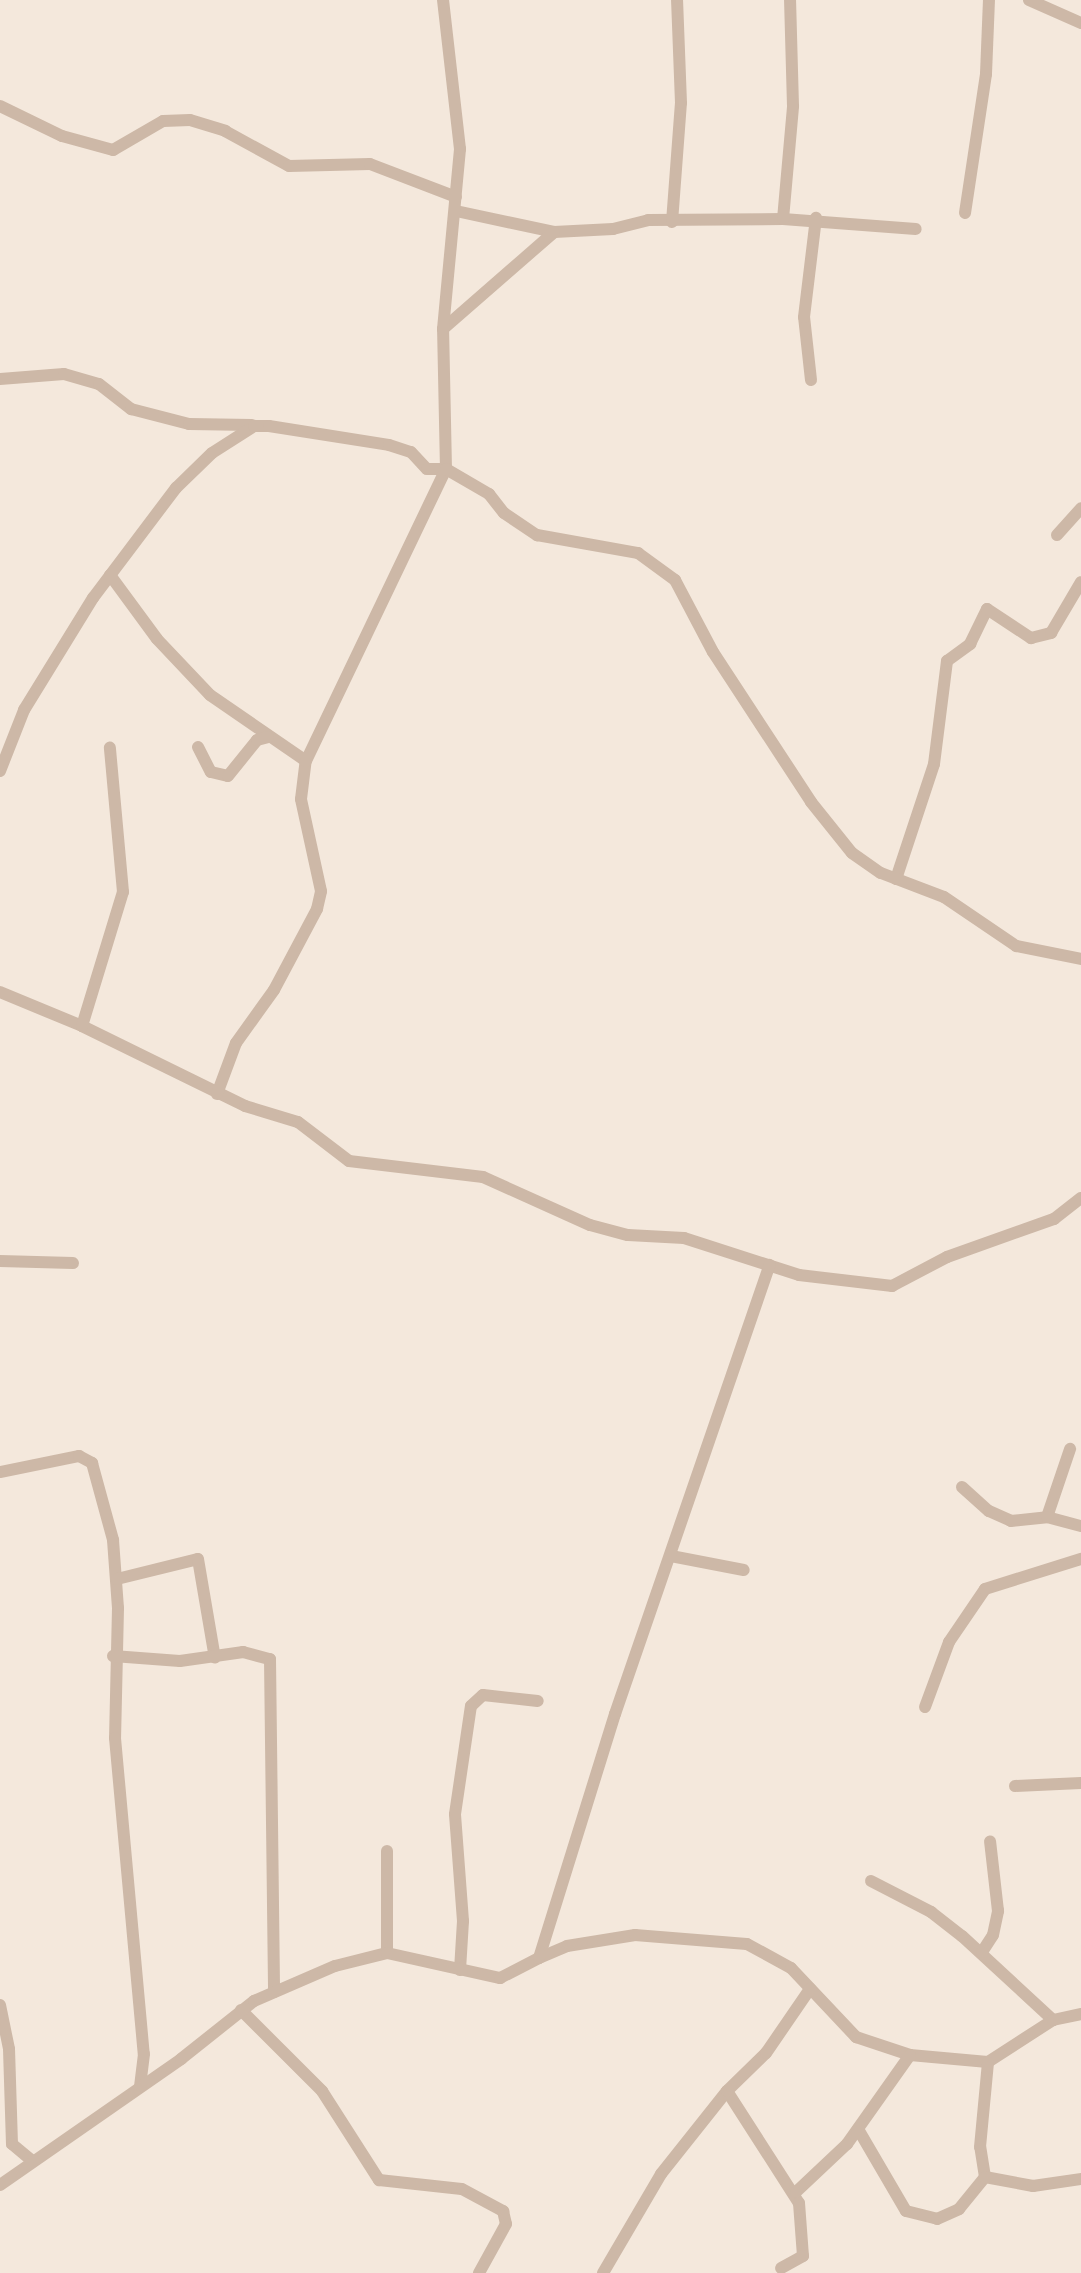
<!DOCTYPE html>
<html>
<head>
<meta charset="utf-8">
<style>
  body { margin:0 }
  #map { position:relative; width:1081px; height:2273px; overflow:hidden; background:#f4e8dc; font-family:Ubuntu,sans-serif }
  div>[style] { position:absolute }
  .minor>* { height:12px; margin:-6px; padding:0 6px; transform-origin:6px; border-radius:6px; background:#cdb8a7 }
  span { translate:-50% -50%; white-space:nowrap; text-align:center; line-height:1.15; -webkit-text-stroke:7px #fbf2e9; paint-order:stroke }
</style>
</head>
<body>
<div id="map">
  <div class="minor">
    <div style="left:1029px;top:0;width:57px;rotate:23.9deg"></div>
    <div style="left:0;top:106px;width:69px;rotate:25.8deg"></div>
    <div style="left:62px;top:136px;width:53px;rotate:15.4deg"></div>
    <div style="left:113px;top:150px;width:58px;rotate:-30.1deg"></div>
    <div style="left:163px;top:121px;width:27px;rotate:-2deg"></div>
    <div style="left:190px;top:120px;width:37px;rotate:17deg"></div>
    <div style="left:225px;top:131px;width:73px;rotate:28.7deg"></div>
    <div style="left:289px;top:166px;width:81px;rotate:-1.4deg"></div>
    <div style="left:370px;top:164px;width:92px;rotate:21deg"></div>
    <div style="left:456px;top:211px;width:100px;rotate:12.1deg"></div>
    <div style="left:554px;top:232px;width:59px;rotate:-2.9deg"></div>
    <div style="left:613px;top:229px;width:36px;rotate:-14deg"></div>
    <div style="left:648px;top:220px;width:135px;rotate:-0.4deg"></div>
    <div style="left:783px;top:219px;width:133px;rotate:4.3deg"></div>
    <div style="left:965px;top:213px;width:141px;rotate:-81.4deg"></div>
    <div style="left:986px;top:74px;width:74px;rotate:-87.7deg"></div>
    <div style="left:783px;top:219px;width:113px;rotate:-84.9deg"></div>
    <div style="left:793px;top:106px;width:106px;rotate:-91.6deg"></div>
    <div style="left:672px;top:222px;width:119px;rotate:-85.7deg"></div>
    <div style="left:681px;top:103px;width:103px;rotate:-92.2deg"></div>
    <div style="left:443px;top:329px;width:147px;rotate:-41.1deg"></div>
    <div style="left:0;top:379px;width:64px;rotate:-4.5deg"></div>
    <div style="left:64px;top:374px;width:36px;rotate:16deg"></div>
    <div style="left:99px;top:384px;width:41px;rotate:38deg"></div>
    <div style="left:131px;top:409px;width:60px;rotate:14.5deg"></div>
    <div style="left:189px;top:424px;width:63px;rotate:0.9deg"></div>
    <div style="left:811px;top:380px;width:63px;rotate:-96.3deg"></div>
    <div style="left:804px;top:317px;width:100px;rotate:-83.1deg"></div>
    <div style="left:1057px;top:535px;width:36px;rotate:-48deg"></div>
    <div style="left:110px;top:575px;width:79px;rotate:53.7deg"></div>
    <div style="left:157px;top:639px;width:77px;rotate:46.6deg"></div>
    <div style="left:210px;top:695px;width:116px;rotate:34.5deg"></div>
    <div style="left:198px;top:747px;width:28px;rotate:63deg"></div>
    <div style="left:211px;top:772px;width:17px;rotate:13deg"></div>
    <div style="left:228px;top:776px;width:46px;rotate:-51.1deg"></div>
    <div style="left:257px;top:740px;width:11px;rotate:-15deg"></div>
    <div style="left:0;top:771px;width:66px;rotate:-68.5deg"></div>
    <div style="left:24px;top:710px;width:132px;rotate:-58.4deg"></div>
    <div style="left:93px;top:598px;width:138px;rotate:-53deg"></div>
    <div style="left:176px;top:488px;width:50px;rotate:-44.2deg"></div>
    <div style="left:212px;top:453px;width:50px;rotate:-32.7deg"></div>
    <div style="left:254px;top:426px;width:15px"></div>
    <div style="left:269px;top:426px;width:121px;rotate:9deg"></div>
    <div style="left:389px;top:445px;width:23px;rotate:18deg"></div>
    <div style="left:411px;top:452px;width:23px;rotate:47deg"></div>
    <div style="left:427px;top:469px;width:19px"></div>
    <div style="left:446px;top:469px;width:140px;rotate:-91.2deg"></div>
    <div style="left:443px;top:329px;width:181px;rotate:-84.6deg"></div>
    <div style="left:460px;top:149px;width:150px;rotate:-96.5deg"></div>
    <div style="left:896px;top:879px;width:121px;rotate:-71.7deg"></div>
    <div style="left:934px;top:764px;width:104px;rotate:-82.8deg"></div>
    <div style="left:947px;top:661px;width:29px;rotate:-36deg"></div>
    <div style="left:970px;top:644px;width:39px;rotate:-64deg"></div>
    <div style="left:987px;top:609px;width:53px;rotate:33.4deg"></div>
    <div style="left:1031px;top:638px;width:21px;rotate:-14deg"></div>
    <div style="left:1051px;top:633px;width:59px;rotate:-59.5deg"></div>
    <div style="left:0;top:992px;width:89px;rotate:22.5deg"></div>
    <div style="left:82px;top:1026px;width:182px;rotate:26.1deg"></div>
    <div style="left:245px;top:1106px;width:55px;rotate:16.8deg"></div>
    <div style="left:298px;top:1122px;width:64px;rotate:37.4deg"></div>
    <div style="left:349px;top:1161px;width:135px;rotate:6.8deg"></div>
    <div style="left:483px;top:1177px;width:117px;rotate:24.2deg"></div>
    <div style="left:590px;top:1225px;width:39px;rotate:15deg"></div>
    <div style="left:628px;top:1235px;width:56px;rotate:3.1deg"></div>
    <div style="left:684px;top:1238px;width:121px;rotate:17.8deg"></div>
    <div style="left:799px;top:1275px;width:94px;rotate:6.7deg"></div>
    <div style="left:892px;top:1286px;width:62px;rotate:-27.8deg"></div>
    <div style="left:947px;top:1257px;width:114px;rotate:-19.6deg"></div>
    <div style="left:1054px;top:1219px;width:34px;rotate:-38deg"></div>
    <div style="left:82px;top:1026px;width:140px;rotate:-73deg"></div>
    <div style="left:123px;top:892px;width:145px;rotate:-95.2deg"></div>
    <div style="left:217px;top:1094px;width:54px;rotate:-69.6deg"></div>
    <div style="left:236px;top:1043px;width:65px;rotate:-54.4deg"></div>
    <div style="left:274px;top:990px;width:92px;rotate:-62deg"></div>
    <div style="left:317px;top:909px;width:18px;rotate:-77deg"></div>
    <div style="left:321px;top:891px;width:94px;rotate:-102.3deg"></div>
    <div style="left:301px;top:799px;width:38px;rotate:-83deg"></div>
    <div style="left:306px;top:761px;width:324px;rotate:-64.4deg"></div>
    <div style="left:446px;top:469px;width:50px;rotate:30.2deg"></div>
    <div style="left:489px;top:494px;width:24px;rotate:52deg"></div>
    <div style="left:504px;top:513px;width:40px;rotate:34deg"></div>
    <div style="left:537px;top:535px;width:103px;rotate:10.1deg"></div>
    <div style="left:638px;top:553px;width:46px;rotate:36.1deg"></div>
    <div style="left:675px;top:580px;width:81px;rotate:62.2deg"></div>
    <div style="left:713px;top:652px;width:179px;rotate:56.8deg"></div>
    <div style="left:811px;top:802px;width:65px;rotate:51.2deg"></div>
    <div style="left:852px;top:853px;width:35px;rotate:35deg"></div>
    <div style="left:881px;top:873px;width:67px;rotate:20.9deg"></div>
    <div style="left:944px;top:897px;width:87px;rotate:34.2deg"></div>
    <div style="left:1016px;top:946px;width:66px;rotate:11.3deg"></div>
    <div style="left:0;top:1261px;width:73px;rotate:1.6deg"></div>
    <div style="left:0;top:1472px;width:81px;rotate:-11.4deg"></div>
    <div style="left:79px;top:1456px;width:15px;rotate:28deg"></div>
    <div style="left:92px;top:1463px;width:80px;rotate:74.7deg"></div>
    <div style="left:113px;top:1540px;width:68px;rotate:85.8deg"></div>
    <div style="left:118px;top:1608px;width:130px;rotate:91.3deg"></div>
    <div style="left:115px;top:1738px;width:317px;rotate:84.8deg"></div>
    <div style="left:144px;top:2054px;width:32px;rotate:97deg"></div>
    <div style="left:962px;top:1487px;width:36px;rotate:42deg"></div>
    <div style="left:989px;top:1511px;width:24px;rotate:24deg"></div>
    <div style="left:1011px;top:1521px;width:36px;rotate:-6deg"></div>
    <div style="left:1047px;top:1517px;width:72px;rotate:-71.3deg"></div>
    <div style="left:1047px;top:1517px;width:35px;rotate:15deg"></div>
    <div style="left:671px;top:1556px;width:74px;rotate:10.9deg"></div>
    <div style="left:117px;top:1579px;width:83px;rotate:-13.9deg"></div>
    <div style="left:198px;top:1559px;width:100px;rotate:80.3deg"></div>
    <div style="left:113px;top:1656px;width:67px;rotate:4.3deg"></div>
    <div style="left:180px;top:1661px;width:64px;rotate:-8.1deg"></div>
    <div style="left:243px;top:1652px;width:28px;rotate:15deg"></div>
    <div style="left:270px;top:1659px;width:333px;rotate:89.3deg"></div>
    <div style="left:925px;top:1707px;width:69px;rotate:-69.7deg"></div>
    <div style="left:949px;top:1642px;width:64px;rotate:-55.8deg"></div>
    <div style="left:985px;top:1589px;width:101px;rotate:-17.4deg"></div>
    <div style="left:1015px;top:1786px;width:66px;rotate:-2.6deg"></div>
    <div style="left:871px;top:1881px;width:68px;rotate:27.3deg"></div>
    <div style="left:931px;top:1912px;width:39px;rotate:38deg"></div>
    <div style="left:962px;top:1936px;width:124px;rotate:42.7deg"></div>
    <div style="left:982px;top:1952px;width:20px;rotate:-57deg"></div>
    <div style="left:993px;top:1935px;width:25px;rotate:-78deg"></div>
    <div style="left:998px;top:1911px;width:70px;rotate:-96.5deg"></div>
    <div style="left:387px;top:1953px;width:102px;rotate:-90deg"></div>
    <div style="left:539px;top:1958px;width:30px;rotate:-23deg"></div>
    <div style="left:567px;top:1946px;width:69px;rotate:-9.2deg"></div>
    <div style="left:635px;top:1935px;width:112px;rotate:4.6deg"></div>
    <div style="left:747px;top:1944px;width:50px;rotate:28.6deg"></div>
    <div style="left:791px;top:1968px;width:95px;rotate:46.7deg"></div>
    <div style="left:856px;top:2037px;width:57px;rotate:18.4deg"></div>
    <div style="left:910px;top:2055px;width:78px;rotate:5.1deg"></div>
    <div style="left:988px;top:2062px;width:77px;rotate:-32.9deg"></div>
    <div style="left:1053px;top:2020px;width:29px;rotate:-12deg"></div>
    <div style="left:460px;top:1970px;width:49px;rotate:-86.5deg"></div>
    <div style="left:463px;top:1921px;width:107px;rotate:-94.3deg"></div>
    <div style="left:455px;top:1814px;width:109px;rotate:-81.6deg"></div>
    <div style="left:471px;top:1706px;width:16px;rotate:-43deg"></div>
    <div style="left:483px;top:1695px;width:55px;rotate:6.2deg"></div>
    <div style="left:0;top:2005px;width:45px;rotate:78.4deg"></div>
    <div style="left:9px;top:2049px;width:95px;rotate:88.2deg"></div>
    <div style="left:12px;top:2144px;width:26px;rotate:40deg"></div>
    <div style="left:241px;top:2010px;width:115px;rotate:45deg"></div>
    <div style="left:322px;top:2091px;width:106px;rotate:57.4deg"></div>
    <div style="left:379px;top:2180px;width:83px;rotate:6.2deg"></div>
    <div style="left:462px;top:2189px;width:47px;rotate:28.2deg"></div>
    <div style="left:503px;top:2211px;width:13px;rotate:77deg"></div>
    <div style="left:506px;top:2224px;width:56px;rotate:118.9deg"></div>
    <div style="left:727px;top:2091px;width:133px;rotate:57.3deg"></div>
    <div style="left:799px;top:2203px;width:53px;rotate:85.7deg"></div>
    <div style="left:803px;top:2256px;width:25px;rotate:151deg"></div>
    <div style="left:858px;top:2129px;width:95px;rotate:59.7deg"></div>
    <div style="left:906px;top:2211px;width:32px;rotate:14deg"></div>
    <div style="left:937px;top:2219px;width:24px;rotate:-24deg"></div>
    <div style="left:959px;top:2209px;width:41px;rotate:-50.9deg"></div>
    <div style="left:985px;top:2177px;width:30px;rotate:-99deg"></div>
    <div style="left:980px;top:2147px;width:85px;rotate:-84.6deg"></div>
    <div style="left:985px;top:2177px;width:49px;rotate:10.6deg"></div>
    <div style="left:1033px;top:2186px;width:49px;rotate:-8.3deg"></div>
    <div style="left:0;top:2185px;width:221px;rotate:-34.8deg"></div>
    <div style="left:181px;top:2059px;width:93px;rotate:-38.5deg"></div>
    <div style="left:254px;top:2001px;width:88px;rotate:-23.4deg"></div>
    <div style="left:335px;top:1966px;width:54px;rotate:-14deg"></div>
    <div style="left:387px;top:1953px;width:116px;rotate:12.5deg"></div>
    <div style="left:500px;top:1978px;width:44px;rotate:-27.1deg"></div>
    <div style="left:539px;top:1958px;width:256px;rotate:-72.7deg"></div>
    <div style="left:615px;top:1714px;width:475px;rotate:-71deg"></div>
    <div style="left:796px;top:2192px;width:70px;rotate:-43.3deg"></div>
    <div style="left:847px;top:2144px;width:109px;rotate:-54.7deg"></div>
    <div style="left:603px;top:2273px;width:115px;rotate:-59.6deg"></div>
    <div style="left:661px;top:2174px;width:106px;rotate:-51.5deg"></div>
    <div style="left:727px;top:2091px;width:54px;rotate:-44.3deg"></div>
    <div style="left:766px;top:2053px;width:78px;rotate:-55.5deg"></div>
  </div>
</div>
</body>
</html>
